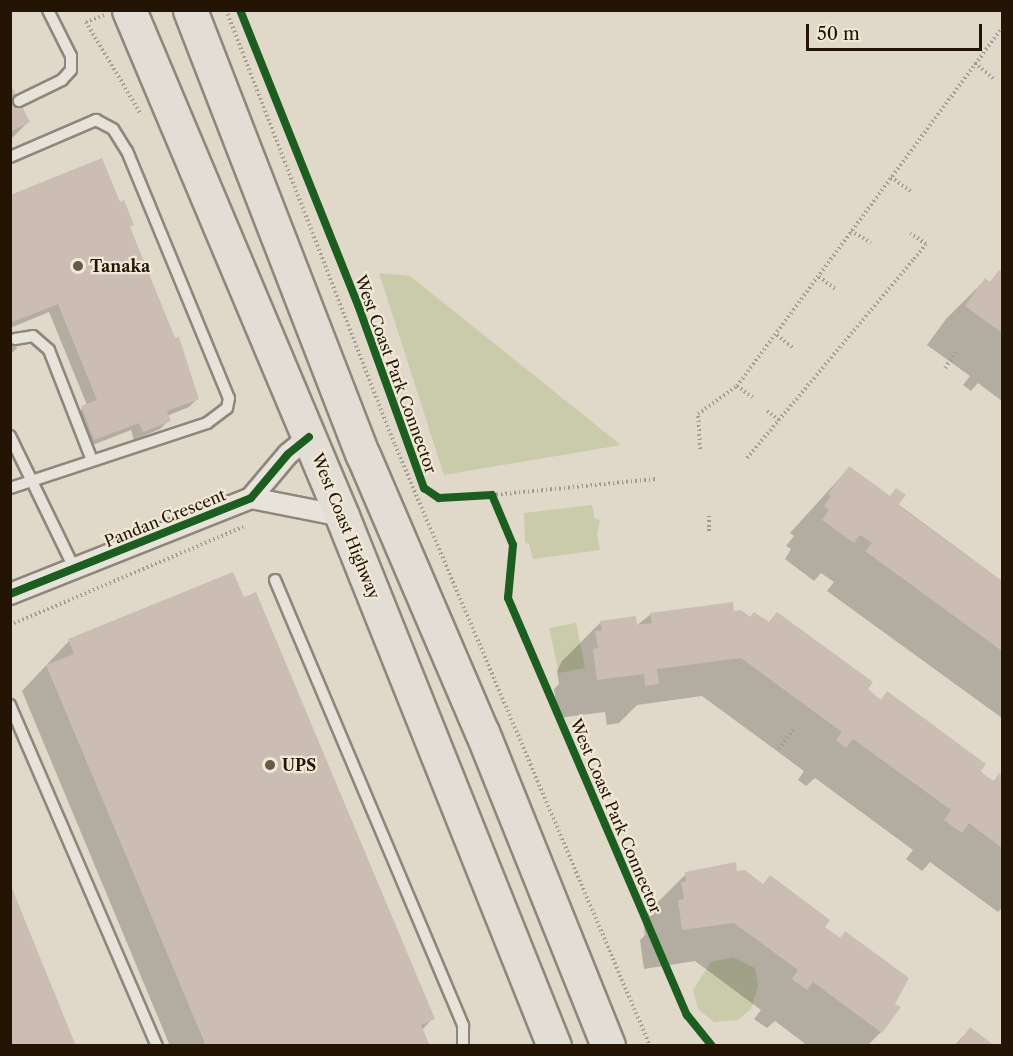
<!DOCTYPE html>
<html>
<head>
<meta charset="utf-8">
<style>
  body { margin:0 }
  #map { position:relative; width:1013px; height:1056px; overflow:hidden; background:#e0d8c9; font-family:"Libre Caslon Text",serif }
  div>[style] { position:absolute }
  .green>* { inset:0; background:#c9cbab }
  .shadow>* { inset:0; background:#0003 }
  .building>* { inset:0; background:#ccbdb4 }
  .path>* { height:4px; margin-top:-2px; transform-origin:0; background:repeating-linear-gradient(90deg,#a09c94 0 1.5px,transparent 0 4.5px) }
  .roads { filter:drop-shadow(2px 0 #8e877c) drop-shadow(-2px 0 #8e877c) drop-shadow(0 2px #8e877c) drop-shadow(0 -2px #8e877c) }
  .lane>* { height:10px; margin:-5px; padding:0 5px; transform-origin:5px; border-radius:5px; background:#e7e3db }
  .street>* { height:20px; margin:-10px; padding:0 10px; transform-origin:10px; border-radius:10px; background:#e7e3db }
  .highway>* { height:33px; margin:-16.5px; padding:0 16.5px; transform-origin:16.5px; border-radius:16.5px; background:#e3ded5 }
  .cycleway>* { height:8px; margin:-4px; padding:0 4px; transform-origin:4px; border-radius:4px; background:#1b5e20 }
  .dots>* { width:16px; height:16px; translate:-50% -50%; box-sizing:border-box; border:3px solid #f1e8d5; border-radius:50% }
  span { translate:-50% -50%; white-space:nowrap; text-align:center; line-height:1.15; -webkit-text-stroke:4.5px #f1e8d5; paint-order:stroke }
  .poi-label { font-size:16px; color:#231403; font-weight:700 }
  .left { translate:0 -50%; text-align:left }
  .street-label { font-size:16px; color:#231403 }
  .frame { position:absolute; inset:0; border:12px solid #231403; pointer-events:none }
  .scale { position:absolute; left:806px; top:24px; width:176px; height:27px; box-sizing:border-box; border:3px solid #231403; border-top:0; padding-left:8px; font-size:18px; line-height:21px; white-space:nowrap; color:#231403; -webkit-text-stroke:4px #f1e8d5; paint-order:stroke }
</style>
</head>
<body>
<div id="map">
  <div class="green">
    <div style="clip-path:polygon(379px 273px,410px 276px,621px 445px,444px 475px)"></div>
    <div style="clip-path:polygon(592px 505px,595px 519px,600px 520px,597px 534px,600px 550px,533px 559px,529px 544px,525px 543px,524px 513px)"></div>
    <div style="clip-path:polygon(576px 623px,585px 668px,559px 673px,549px 628px)"></div>
    <div style="clip-path:polygon(733px 957px,755px 968px,758px 986px,751px 1009px,738px 1020px,714px 1022px,698px 1009px,693px 990px,711px 962px)"></div>
  </div>
  <div class="shadow">
    <div style="clip-path:polygon(10px 86px,28px 122px,10px 140px)"></div>
    <div style="clip-path:polygon(10px 197px,128px 228px,198px 398px,189px 407px,167px 416px,169px 420px,160px 429px,134px 440px,131px 430px,85px 448px,73px 416px,87px 405px,49px 312px,10px 328px)"></div>
    <div style="clip-path:polygon(999px 272px,1002px 274px,1002px 401px,978px 383px,971px 391px,963px 385px,970px 376px,927px 345px,946px 319px,985px 280px,989px 283px)"></div>
    <div style="clip-path:polygon(10px 330px,17px 348px,10px 355px)"></div>
    <div style="clip-path:polygon(849px 468px,1002px 581px,1002px 718px,827px 591px,834px 582px,821px 573px,814px 581px,785px 559px,791px 549px,786px 546px,794px 536px,790px 533px)"></div>
    <div style="clip-path:polygon(733px 613px,768px 623px,777px 614px,880px 701px,887px 693px,993px 782px,999px 775px,1002px 778px,1002px 908px,998px 912px,930px 862px,922px 871px,906px 859px,913px 850px,815px 778px,806px 786px,798px 780px,804px 771px,702px 696px,637px 705px,619px 723px,607px 725px,605px 712px,558px 718px,554px 689px,559px 684px,557px 671px,562px 661px,601px 622px,636px 626px,651px 614px)"></div>
    <div style="clip-path:polygon(69px 641px,433px 1018px,422px 1030px,429px 1046px,170px 1046px,22px 691px)"></div>
    <div style="clip-path:polygon(736px 872px,823px 927px,881px 1032px,867px 1046px,808px 1046px,775px 1021px,767px 1028px,754px 1019px,761px 1010px,695px 961px,644px 969px,640px 940px,645px 935px,643px 922px,647px 913px,686px 874px)"></div>
    <div style="clip-path:polygon(970px 1029px,993px 1046px,954px 1046px)"></div>
  </div>
  <div class="building">
    <div style="clip-path:polygon(10px 83px,30px 122px,10px 132px)"></div>
    <div style="clip-path:polygon(102px 158px,120px 202px,124px 200px,134px 225px,130px 227px,175px 338px,179px 337px,199px 399px,167px 411px,171px 421px,143px 432px,139px 423px,94px 440px,81px 406px,97px 400px,58px 304px,10px 323px,10px 195px)"></div>
    <div style="clip-path:polygon(999px 270px,1002px 272px,1002px 333px,965px 306px,985px 278px,990px 282px)"></div>
    <div style="clip-path:polygon(849px 466px,890px 496px,896px 488px,906px 495px,898px 505px,1002px 581px,1002px 651px,865px 551px,872px 543px,860px 535px,854px 543px,822px 520px,829px 510px,824px 506px,831px 496px,828px 494px)"></div>
    <div style="clip-path:polygon(233px 572px,244px 597px,256px 592px,435px 1019px,421px 1025px,430px 1046px,206px 1046px,46px 665px,74px 654px,68px 639px)"></div>
    <div style="clip-path:polygon(733px 602px,734px 611px,741px 610px,750px 617px,754px 612px,769px 622px,777px 612px,873px 682px,868px 689px,881px 700px,887px 691px,986px 764px,980px 772px,994px 781px,999px 773px,1002px 776px,1002px 848px,969px 823px,962px 833px,944px 820px,951px 810px,853px 739px,846px 748px,836px 740px,842px 732px,741px 658px,657px 669px,659px 684px,645px 686px,644px 674px,597px 680px,593px 649px,598px 648px,595px 631px,602px 630px,600px 621px,636px 616px,637px 625px,652px 623px,650px 613px)"></div>
    <div style="clip-path:polygon(736px 862px,737px 871px,745px 870px,763px 884px,770px 875px,830px 920px,825px 927px,840px 938px,845px 931px,909px 978px,895px 1004px,901px 1007px,882px 1033px,813px 982px,807px 990px,792px 979px,798px 970px,734px 923px,682px 930px,678px 900px,684px 899px,681px 882px,686px 881px,685px 872px)"></div>
    <div style="clip-path:polygon(10px 886px,11px 886px,76px 1046px,10px 1046px)"></div>
    <div style="clip-path:polygon(970px 1027px,995px 1046px,957px 1046px)"></div>
  </div>
  <div class="path">
    <div style="left:226px;top:10px;width:467px;rotate:68.8deg"></div>
    <div style="left:395px;top:445px;width:653px;rotate:67.01deg"></div>
    <div style="left:104px;top:15px;width:19px;rotate:159deg"></div>
    <div style="left:86px;top:22px;width:106px;rotate:59.3deg"></div>
    <div style="left:975px;top:63px;width:26px;rotate:40deg"></div>
    <div style="left:891px;top:177px;width:24px;rotate:36deg"></div>
    <div style="left:851px;top:231px;width:23px;rotate:31deg"></div>
    <div style="left:819px;top:277px;width:22px;rotate:36deg"></div>
    <div style="left:777px;top:335px;width:21px;rotate:39deg"></div>
    <div style="left:945px;top:368px;width:19px;rotate:-55deg"></div>
    <div style="left:737px;top:386px;width:19px;rotate:36deg"></div>
    <div style="left:767px;top:411px;width:15px;rotate:37deg"></div>
    <div style="left:700px;top:449px;width:35px;rotate:-93deg"></div>
    <div style="left:698px;top:414px;width:48px;rotate:-35.7deg"></div>
    <div style="left:737px;top:386px;width:445px;rotate:-53.5deg"></div>
    <div style="left:747px;top:458px;width:260px;rotate:-50deg"></div>
    <div style="left:914px;top:259px;width:19px;rotate:-51deg"></div>
    <div style="left:926px;top:244px;width:19px;rotate:-145deg"></div>
    <div style="left:492px;top:495px;width:164px;rotate:-5.6deg"></div>
    <div style="left:709px;top:516px;width:15px;rotate:90deg"></div>
    <div style="left:10px;top:625px;width:253px;rotate:-22.8deg"></div>
    <div style="left:779px;top:749px;width:24px;rotate:-54deg"></div>
  </div>
  <div class="roads">
    <div class="lane">
      <div style="left:19px;top:101px;width:48px;rotate:-26deg"></div>
      <div style="left:62px;top:80px;width:13px;rotate:-48deg"></div>
      <div style="left:71px;top:70px;width:14px;rotate:-90deg"></div>
      <div style="left:71px;top:56px;width:51px;rotate:-116.6deg"></div>
      <div style="left:10px;top:157px;width:94px;rotate:-23.3deg"></div>
      <div style="left:96px;top:120px;width:19px;rotate:28deg"></div>
      <div style="left:113px;top:129px;width:26px;rotate:58deg"></div>
      <div style="left:127px;top:151px;width:267px;rotate:67.6deg"></div>
      <div style="left:229px;top:398px;width:10px;rotate:101deg"></div>
      <div style="left:227px;top:408px;width:25px;rotate:143deg"></div>
      <div style="left:207px;top:423px;width:207px;rotate:161.7deg"></div>
      <div style="left:15px;top:339px;width:18px;rotate:-9deg"></div>
      <div style="left:33px;top:336px;width:21px;rotate:41deg"></div>
      <div style="left:49px;top:350px;width:116px;rotate:68.7deg"></div>
      <div style="left:10px;top:436px;width:147px;rotate:64.1deg"></div>
      <div style="left:275px;top:580px;width:484px;rotate:67.1deg"></div>
      <div style="left:463px;top:1026px;width:20px;rotate:90deg"></div>
      <div style="left:10px;top:705px;width:371px;rotate:66.7deg"></div>
    </div>
    <div class="street">
      <div style="left:251px;top:498px;width:93px;rotate:11.2deg"></div>
      <div style="left:10px;top:594px;width:259px;rotate:-21.7deg"></div>
      <div style="left:251px;top:498px;width:57px;rotate:-49.9deg"></div>
      <div style="left:288px;top:454px;width:27px;rotate:-39deg"></div>
    </div>
    <div class="highway">
      <div style="left:129px;top:10px;width:549px;rotate:67.17deg"></div>
      <div style="left:342px;top:516px;width:571px;rotate:68.2deg"></div>
      <div style="left:190px;top:10px;width:477px;rotate:68.8deg"></div>
      <div style="left:363px;top:455px;width:301px;rotate:66.8deg"></div>
      <div style="left:482px;top:732px;width:338px;rotate:68.1deg"></div>
    </div>
  </div>
  <div class="cycleway">
    <div style="left:240px;top:10px;width:318px;rotate:68.2deg"></div>
    <div style="left:358px;top:305px;width:195px;rotate:70.2deg"></div>
    <div style="left:424px;top:488px;width:18px;rotate:34deg"></div>
    <div style="left:439px;top:498px;width:53px;rotate:-3.2deg"></div>
    <div style="left:492px;top:495px;width:54px;rotate:67.2deg"></div>
    <div style="left:513px;top:545px;width:53px;rotate:95.4deg"></div>
    <div style="left:508px;top:598px;width:454px;rotate:66.8deg"></div>
    <div style="left:687px;top:1015px;width:40px;rotate:51deg"></div>
    <div style="left:10px;top:594px;width:259px;rotate:-21.7deg"></div>
    <div style="left:251px;top:498px;width:57px;rotate:-49.9deg"></div>
    <div style="left:288px;top:454px;width:27px;rotate:-39deg"></div>
  </div>
  <div class="dots">
    <div style="left:78px;top:266px;background:#655948"></div>
    <div style="left:270px;top:765px;background:#655948"></div>
  </div>
  <div class="poi-label">
    <span class="left" style="left:90px;top:266px">Tanaka</span>
    <span class="left" style="left:282px;top:765px">UPS</span>
  </div>
  <div class="street-label">
    <span style="left:396px;top:374px;rotate:70deg">West Coast Park Connector</span>
    <span style="left:165px;top:518px;rotate:-22deg">Pandan Crescent</span>
    <span style="left:346px;top:526px;rotate:68deg">West Coast Highway</span>
    <span style="left:616px;top:816px;rotate:67deg">West Coast Park Connector</span>
  </div>
  <div class="frame"></div>
  <div class="scale">50 m</div>
</div>
</body>
</html>
